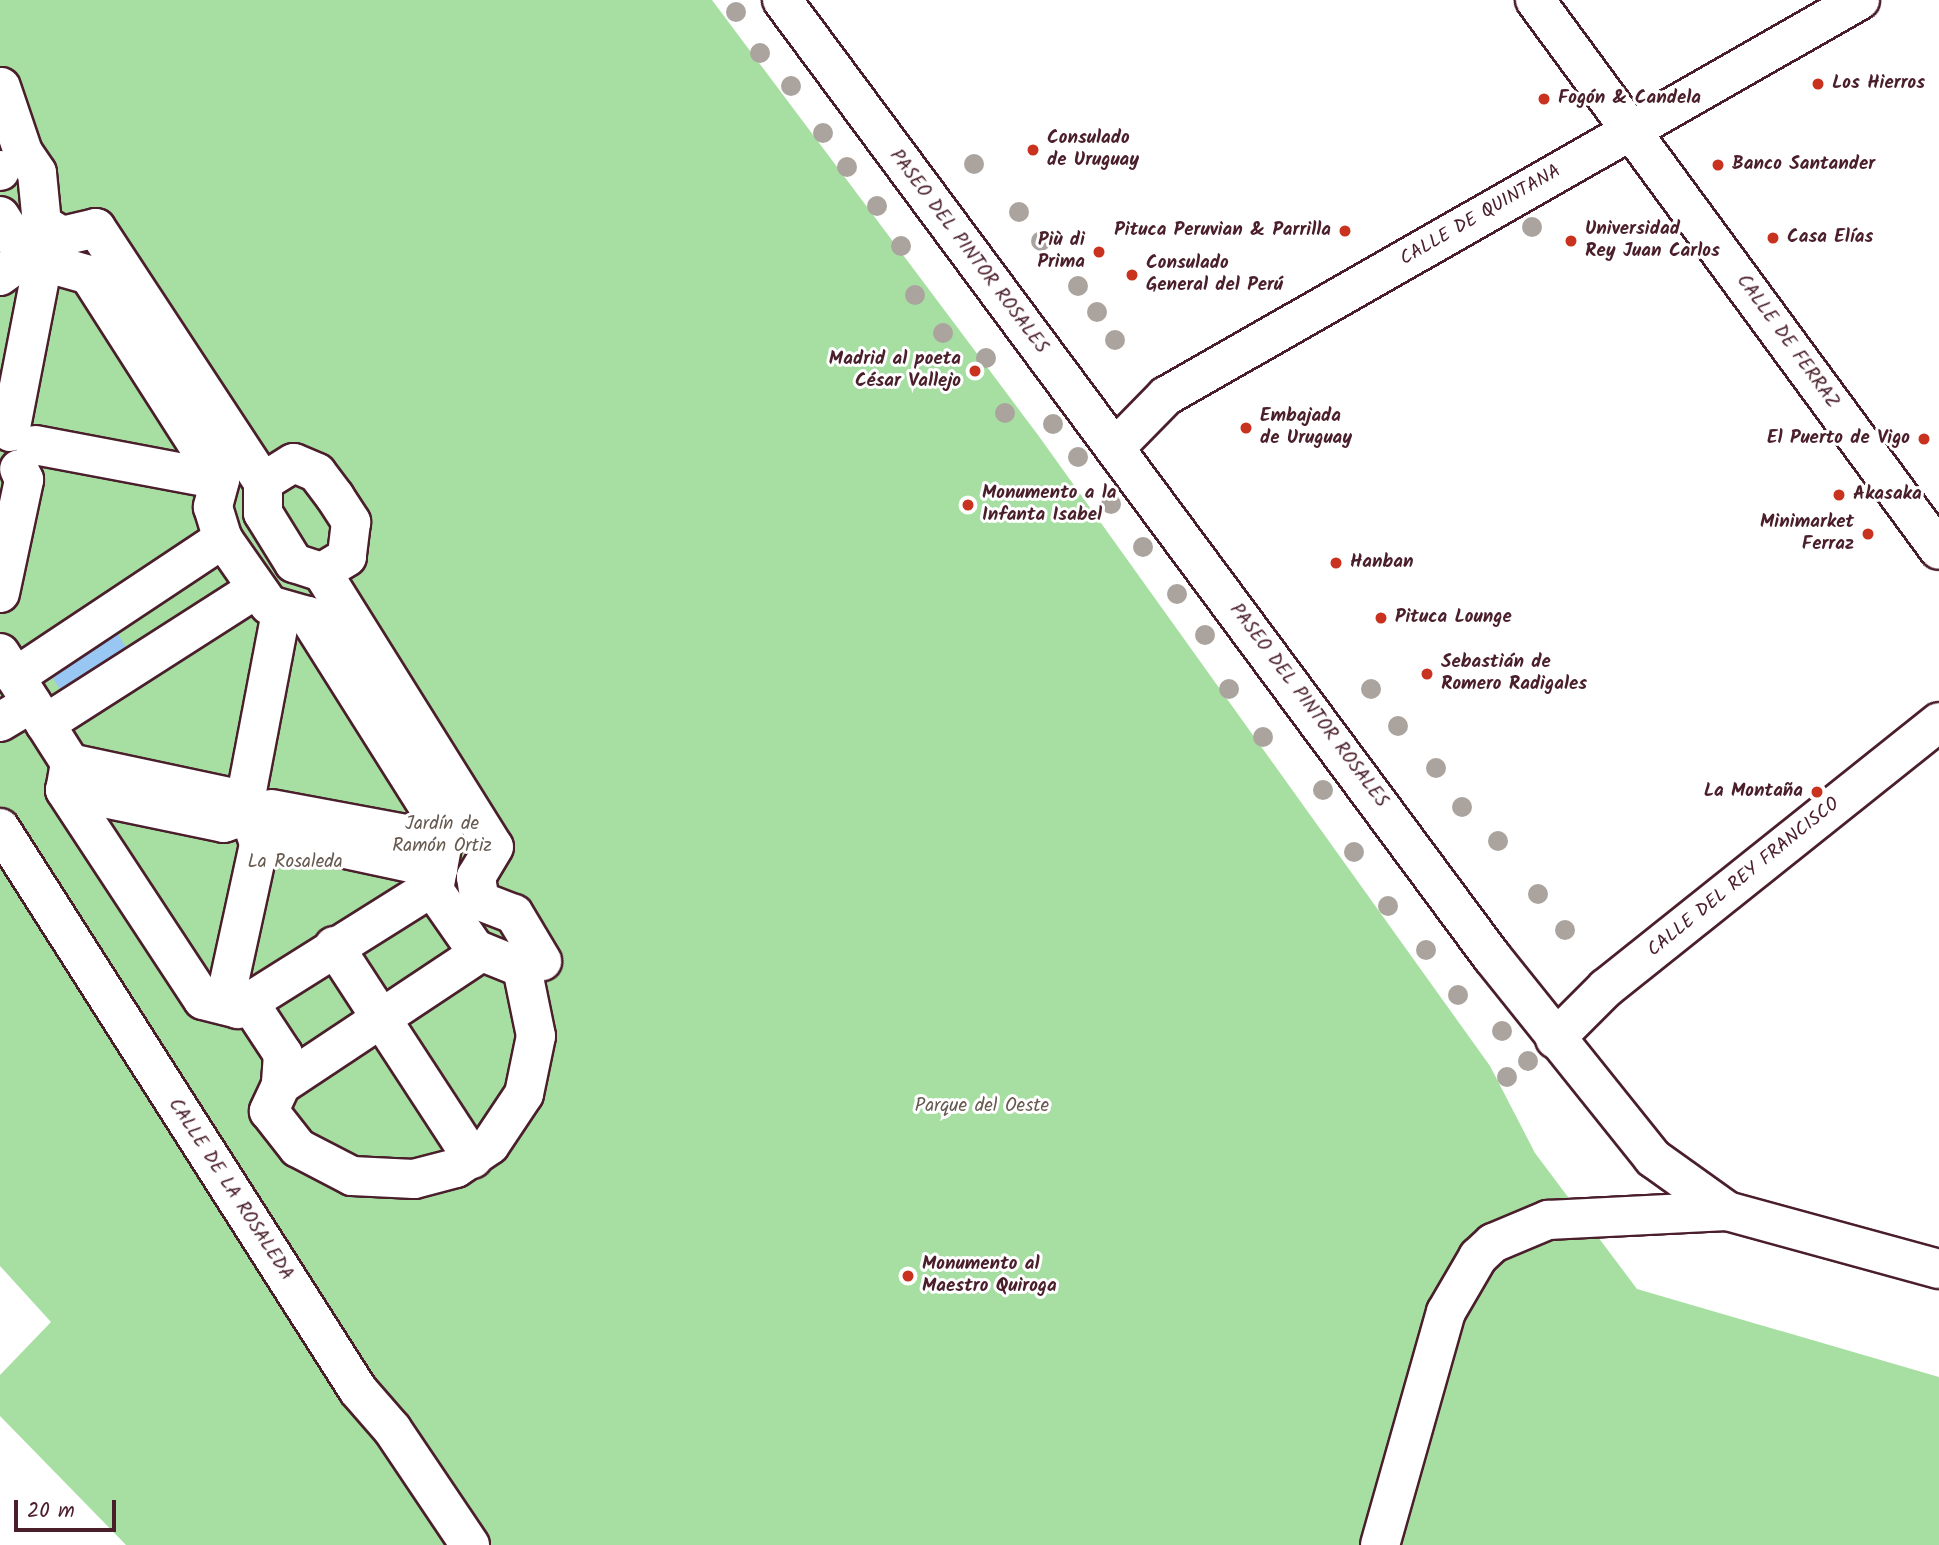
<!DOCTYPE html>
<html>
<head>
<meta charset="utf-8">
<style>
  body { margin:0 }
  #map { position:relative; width:1939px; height:1545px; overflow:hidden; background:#fff; font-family:Kalam,sans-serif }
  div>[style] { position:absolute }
  .green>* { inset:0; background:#a7dfa3 }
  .water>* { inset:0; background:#98c7f3 }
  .roads { filter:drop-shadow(2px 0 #4a1f2b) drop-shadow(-2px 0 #4a1f2b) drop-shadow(0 2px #4a1f2b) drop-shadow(0 -2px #4a1f2b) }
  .minor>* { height:38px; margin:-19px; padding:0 19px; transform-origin:19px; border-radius:19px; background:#fff }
  .major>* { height:38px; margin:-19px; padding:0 19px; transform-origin:19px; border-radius:19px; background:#fff }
  .trees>* { width:20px; height:20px; margin:-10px; border-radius:50%; background:#aba49e }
  .dots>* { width:19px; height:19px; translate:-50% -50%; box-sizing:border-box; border:4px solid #fff; border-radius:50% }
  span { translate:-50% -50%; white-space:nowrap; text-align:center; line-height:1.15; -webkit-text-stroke:6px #fff; paint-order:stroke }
  .poi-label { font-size:19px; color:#4a1f2b; font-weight:700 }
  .left { translate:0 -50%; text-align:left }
  .right { translate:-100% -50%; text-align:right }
  .street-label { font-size:19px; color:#4a1f2b }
  .park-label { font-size:19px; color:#66594f }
  .scale { position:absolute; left:14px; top:1500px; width:102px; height:32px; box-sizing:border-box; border:4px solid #4a1f2b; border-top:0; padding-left:9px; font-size:21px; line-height:24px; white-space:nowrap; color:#4a1f2b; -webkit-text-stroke:5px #fff; paint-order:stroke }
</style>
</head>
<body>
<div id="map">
  <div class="green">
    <div style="clip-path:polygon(0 0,712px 0,1038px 435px,1490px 1066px,1535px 1153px,1637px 1289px,1939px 1377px,1939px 1545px,126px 1545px,0 1416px,0 1375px,51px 1322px,0 1266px)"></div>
  </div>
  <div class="water">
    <div style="clip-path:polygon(117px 632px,127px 649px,61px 691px,50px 674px)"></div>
  </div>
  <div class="roads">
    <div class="minor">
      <div style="left:1px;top:87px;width:69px;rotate:71.3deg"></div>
      <div style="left:23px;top:152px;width:25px;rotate:56deg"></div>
      <div style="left:37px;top:173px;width:51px;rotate:84.4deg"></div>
      <div style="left:42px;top:224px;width:23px;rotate:31deg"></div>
      <div style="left:62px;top:236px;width:35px;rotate:-13deg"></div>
      <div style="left:96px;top:228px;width:304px;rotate:56.7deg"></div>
      <div style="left:263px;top:482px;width:31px;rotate:90deg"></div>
      <div style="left:263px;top:513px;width:59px;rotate:58.2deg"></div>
      <div style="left:294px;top:563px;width:29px;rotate:18deg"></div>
      <div style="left:322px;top:572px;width:324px;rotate:58deg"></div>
      <div style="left:494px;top:847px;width:35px;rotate:121deg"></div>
      <div style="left:476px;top:877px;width:24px;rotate:81deg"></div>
      <div style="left:480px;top:901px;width:36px;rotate:21deg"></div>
      <div style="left:514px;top:914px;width:55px;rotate:59.2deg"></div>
      <div style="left:0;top:170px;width:1px;rotate:90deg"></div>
      <div style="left:0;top:216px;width:49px;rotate:57.6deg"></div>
      <div style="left:26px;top:257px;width:66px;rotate:15.9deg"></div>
      <div style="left:89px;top:275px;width:243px;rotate:57.4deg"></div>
      <div style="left:220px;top:480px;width:28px;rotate:105deg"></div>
      <div style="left:213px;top:507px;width:34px;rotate:73deg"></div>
      <div style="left:223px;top:539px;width:80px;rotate:55.1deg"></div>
      <div style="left:269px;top:605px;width:41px;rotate:15.8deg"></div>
      <div style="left:0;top:276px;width:32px;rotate:-36deg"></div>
      <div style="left:10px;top:432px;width:173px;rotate:-79deg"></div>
      <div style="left:35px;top:445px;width:188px;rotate:10.7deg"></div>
      <div style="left:1115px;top:448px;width:73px;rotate:-45.6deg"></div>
      <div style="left:1166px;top:396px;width:799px;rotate:-29.71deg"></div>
      <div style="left:263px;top:482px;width:36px;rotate:-32deg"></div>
      <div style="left:294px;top:463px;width:25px;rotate:23deg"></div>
      <div style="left:317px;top:473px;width:30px;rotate:53deg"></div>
      <div style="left:335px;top:497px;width:30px;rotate:57deg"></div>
      <div style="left:351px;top:522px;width:35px;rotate:97deg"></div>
      <div style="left:347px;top:557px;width:29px;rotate:149deg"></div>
      <div style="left:0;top:593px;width:116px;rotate:-78deg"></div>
      <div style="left:24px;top:480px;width:12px;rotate:-114deg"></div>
      <div style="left:0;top:653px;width:130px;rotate:57.5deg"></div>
      <div style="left:70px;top:763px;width:163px;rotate:12.1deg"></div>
      <div style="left:229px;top:797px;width:10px;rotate:45deg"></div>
      <div style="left:15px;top:677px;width:250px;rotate:-33.6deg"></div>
      <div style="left:0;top:722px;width:37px;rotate:-31deg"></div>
      <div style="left:45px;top:724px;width:250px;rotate:-32.6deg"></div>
      <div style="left:70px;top:763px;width:27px;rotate:100deg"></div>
      <div style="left:65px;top:790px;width:251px;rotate:56.7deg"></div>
      <div style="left:203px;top:1000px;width:36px;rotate:14deg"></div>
      <div style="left:238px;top:1009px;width:231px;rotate:-32.1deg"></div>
      <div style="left:65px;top:790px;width:162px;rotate:11.7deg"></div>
      <div style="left:224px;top:823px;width:12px;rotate:-20deg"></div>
      <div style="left:246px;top:796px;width:187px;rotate:-79.2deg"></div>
      <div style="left:271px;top:809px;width:175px;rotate:10.5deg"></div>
      <div style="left:266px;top:827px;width:11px;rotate:38deg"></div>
      <div style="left:275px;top:834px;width:167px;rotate:12.1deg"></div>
      <div style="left:0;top:828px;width:666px;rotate:57.5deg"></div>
      <div style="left:358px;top:1390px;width:52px;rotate:48.9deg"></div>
      <div style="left:392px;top:1429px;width:140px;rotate:56.1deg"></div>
      <div style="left:334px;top:946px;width:254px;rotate:56.9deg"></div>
      <div style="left:248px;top:1001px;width:64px;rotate:56.6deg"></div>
      <div style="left:283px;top:1054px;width:31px;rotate:94deg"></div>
      <div style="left:281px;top:1085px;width:29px;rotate:115deg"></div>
      <div style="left:269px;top:1111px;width:47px;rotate:51.9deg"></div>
      <div style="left:298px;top:1148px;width:61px;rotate:27.4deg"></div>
      <div style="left:352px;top:1176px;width:62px;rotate:2.8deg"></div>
      <div style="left:414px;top:1179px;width:43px;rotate:-14.7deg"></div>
      <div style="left:456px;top:1168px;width:41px;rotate:-34.1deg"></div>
      <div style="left:490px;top:1145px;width:61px;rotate:-56.3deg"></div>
      <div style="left:524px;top:1094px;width:59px;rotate:-78.3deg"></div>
      <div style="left:536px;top:1036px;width:69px;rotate:-101.6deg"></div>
      <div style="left:522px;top:968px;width:51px;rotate:-158deg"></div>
      <div style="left:475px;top:949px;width:72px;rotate:-124.8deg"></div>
      <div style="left:434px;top:890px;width:55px;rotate:-79.5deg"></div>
      <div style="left:444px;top:836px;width:13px;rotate:-113deg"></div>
      <div style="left:439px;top:824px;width:246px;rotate:-122.2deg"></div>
      <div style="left:224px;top:1005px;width:165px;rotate:-77.7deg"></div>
      <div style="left:259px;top:844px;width:13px;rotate:-108deg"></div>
      <div style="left:1555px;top:1039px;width:72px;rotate:-45deg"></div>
      <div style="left:1606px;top:988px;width:426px;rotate:-38.6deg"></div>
      <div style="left:281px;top:1085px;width:240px;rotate:-33.6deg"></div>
      <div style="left:1380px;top:1545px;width:242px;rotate:-74.2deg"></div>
      <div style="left:1446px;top:1312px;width:64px;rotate:-59.8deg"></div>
      <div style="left:1478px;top:1257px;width:21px;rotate:-43deg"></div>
      <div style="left:1493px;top:1243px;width:60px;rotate:-22.7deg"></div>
      <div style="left:1548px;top:1220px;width:179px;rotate:-2.9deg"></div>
    </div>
    <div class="major">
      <div style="left:782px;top:0;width:1192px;rotate:53.43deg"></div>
      <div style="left:1492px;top:957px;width:258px;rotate:51.3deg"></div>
      <div style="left:1653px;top:1158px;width:91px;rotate:35.6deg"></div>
      <div style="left:1727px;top:1211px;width:220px;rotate:15.3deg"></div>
      <div style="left:1535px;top:0;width:682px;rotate:53.7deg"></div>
    </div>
  </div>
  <div class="trees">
    <div style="left:736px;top:12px"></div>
    <div style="left:760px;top:53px"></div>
    <div style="left:791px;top:86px"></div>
    <div style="left:823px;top:133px"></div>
    <div style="left:974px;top:164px"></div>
    <div style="left:847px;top:167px"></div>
    <div style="left:877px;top:206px"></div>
    <div style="left:1019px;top:212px"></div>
    <div style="left:1532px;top:227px"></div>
    <div style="left:1041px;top:241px"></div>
    <div style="left:901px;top:246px"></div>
    <div style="left:1078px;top:286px"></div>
    <div style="left:915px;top:295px"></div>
    <div style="left:1097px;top:312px"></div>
    <div style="left:943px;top:333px"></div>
    <div style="left:1115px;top:340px"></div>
    <div style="left:986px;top:358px"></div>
    <div style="left:1005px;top:413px"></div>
    <div style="left:1053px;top:424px"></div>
    <div style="left:1078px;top:457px"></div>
    <div style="left:1111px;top:504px"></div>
    <div style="left:1143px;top:547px"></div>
    <div style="left:1177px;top:594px"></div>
    <div style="left:1205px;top:635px"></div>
    <div style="left:1229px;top:689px"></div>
    <div style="left:1371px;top:689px"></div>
    <div style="left:1398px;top:726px"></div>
    <div style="left:1263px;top:737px"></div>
    <div style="left:1436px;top:768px"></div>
    <div style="left:1323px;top:790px"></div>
    <div style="left:1462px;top:807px"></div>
    <div style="left:1498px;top:841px"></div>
    <div style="left:1354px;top:852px"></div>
    <div style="left:1538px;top:894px"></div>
    <div style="left:1388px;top:906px"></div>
    <div style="left:1565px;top:930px"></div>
    <div style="left:1426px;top:950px"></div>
    <div style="left:1458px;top:995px"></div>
    <div style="left:1502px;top:1031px"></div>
    <div style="left:1528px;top:1061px"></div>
    <div style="left:1507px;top:1077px"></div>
  </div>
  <div class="dots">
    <div style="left:1818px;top:84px;background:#c8321e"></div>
    <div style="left:1544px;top:99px;background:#c8321e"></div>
    <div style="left:1033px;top:150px;background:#c8321e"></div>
    <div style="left:1718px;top:165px;background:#c8321e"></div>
    <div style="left:1345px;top:231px;background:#c8321e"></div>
    <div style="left:1773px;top:238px;background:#c8321e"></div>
    <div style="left:1571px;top:241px;background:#c8321e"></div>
    <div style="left:1099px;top:252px;background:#c8321e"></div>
    <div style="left:1132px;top:275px;background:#c8321e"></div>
    <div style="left:975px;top:371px;background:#c8321e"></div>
    <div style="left:1246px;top:428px;background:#c8321e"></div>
    <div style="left:1924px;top:439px;background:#c8321e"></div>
    <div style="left:1839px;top:495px;background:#c8321e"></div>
    <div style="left:968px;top:505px;background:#c8321e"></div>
    <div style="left:1868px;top:534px;background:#c8321e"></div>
    <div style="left:1336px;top:563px;background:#c8321e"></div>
    <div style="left:1381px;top:618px;background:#c8321e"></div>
    <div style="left:1427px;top:674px;background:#c8321e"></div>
    <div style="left:1817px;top:792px;background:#c8321e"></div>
    <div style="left:908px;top:1276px;background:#c8321e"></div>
  </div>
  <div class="poi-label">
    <span class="left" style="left:1832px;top:84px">Los Hierros</span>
    <span class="left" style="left:1558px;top:99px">Fogón &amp; Candela</span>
    <span class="left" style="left:1047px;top:150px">Consulado<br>de Uruguay</span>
    <span class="left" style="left:1732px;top:165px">Banco Santander</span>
    <span class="left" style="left:1585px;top:241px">Universidad<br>Rey Juan Carlos</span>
    <span class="right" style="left:1331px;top:231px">Pituca Peruvian &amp; Parrilla</span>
    <span class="left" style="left:1787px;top:238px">Casa Elías</span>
    <span class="right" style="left:1085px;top:252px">Più di<br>Prima</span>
    <span class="left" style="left:1146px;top:275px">Consulado<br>General del Perú</span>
    <span class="right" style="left:961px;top:371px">Madrid al poeta<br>César Vallejo</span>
    <span class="left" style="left:1260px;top:428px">Embajada<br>de Uruguay</span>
    <span class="right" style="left:1910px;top:439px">El Puerto de Vigo</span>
    <span class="left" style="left:982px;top:505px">Monumento a la<br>Infanta Isabel</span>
    <span class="left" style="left:1853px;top:495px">Akasaka</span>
    <span class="right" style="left:1854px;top:534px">Minimarket<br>Ferraz</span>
    <span class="left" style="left:1350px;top:563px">Hanban</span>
    <span class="left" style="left:1395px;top:618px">Pituca Lounge</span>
    <span class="left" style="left:1441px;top:674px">Sebastián de<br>Romero Radigales</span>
    <span class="right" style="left:1803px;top:792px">La Montaña</span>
    <span class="left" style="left:922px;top:1276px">Monumento al<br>Maestro Quiroga</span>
  </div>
  <div class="street-label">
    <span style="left:1481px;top:216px;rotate:-30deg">CALLE DE QUINTANA</span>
    <span style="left:968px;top:252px;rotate:53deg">PASEO DEL PINTOR ROSALES</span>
    <span style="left:1787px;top:342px;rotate:54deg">CALLE DE FERRAZ</span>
    <span style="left:1308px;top:706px;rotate:53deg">PASEO DEL PINTOR ROSALES</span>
    <span style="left:1744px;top:878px;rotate:-39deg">CALLE DEL REY FRANCISCO</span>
    <span style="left:230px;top:1190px;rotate:57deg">CALLE DE LA ROSALEDA</span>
  </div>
  <div class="park-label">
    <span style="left:442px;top:836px">Jardín de<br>Ramón Ortiz</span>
    <span style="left:295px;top:863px">La Rosaleda</span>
    <span style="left:982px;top:1107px">Parque del Oeste</span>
  </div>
  <div class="scale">20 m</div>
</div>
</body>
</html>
